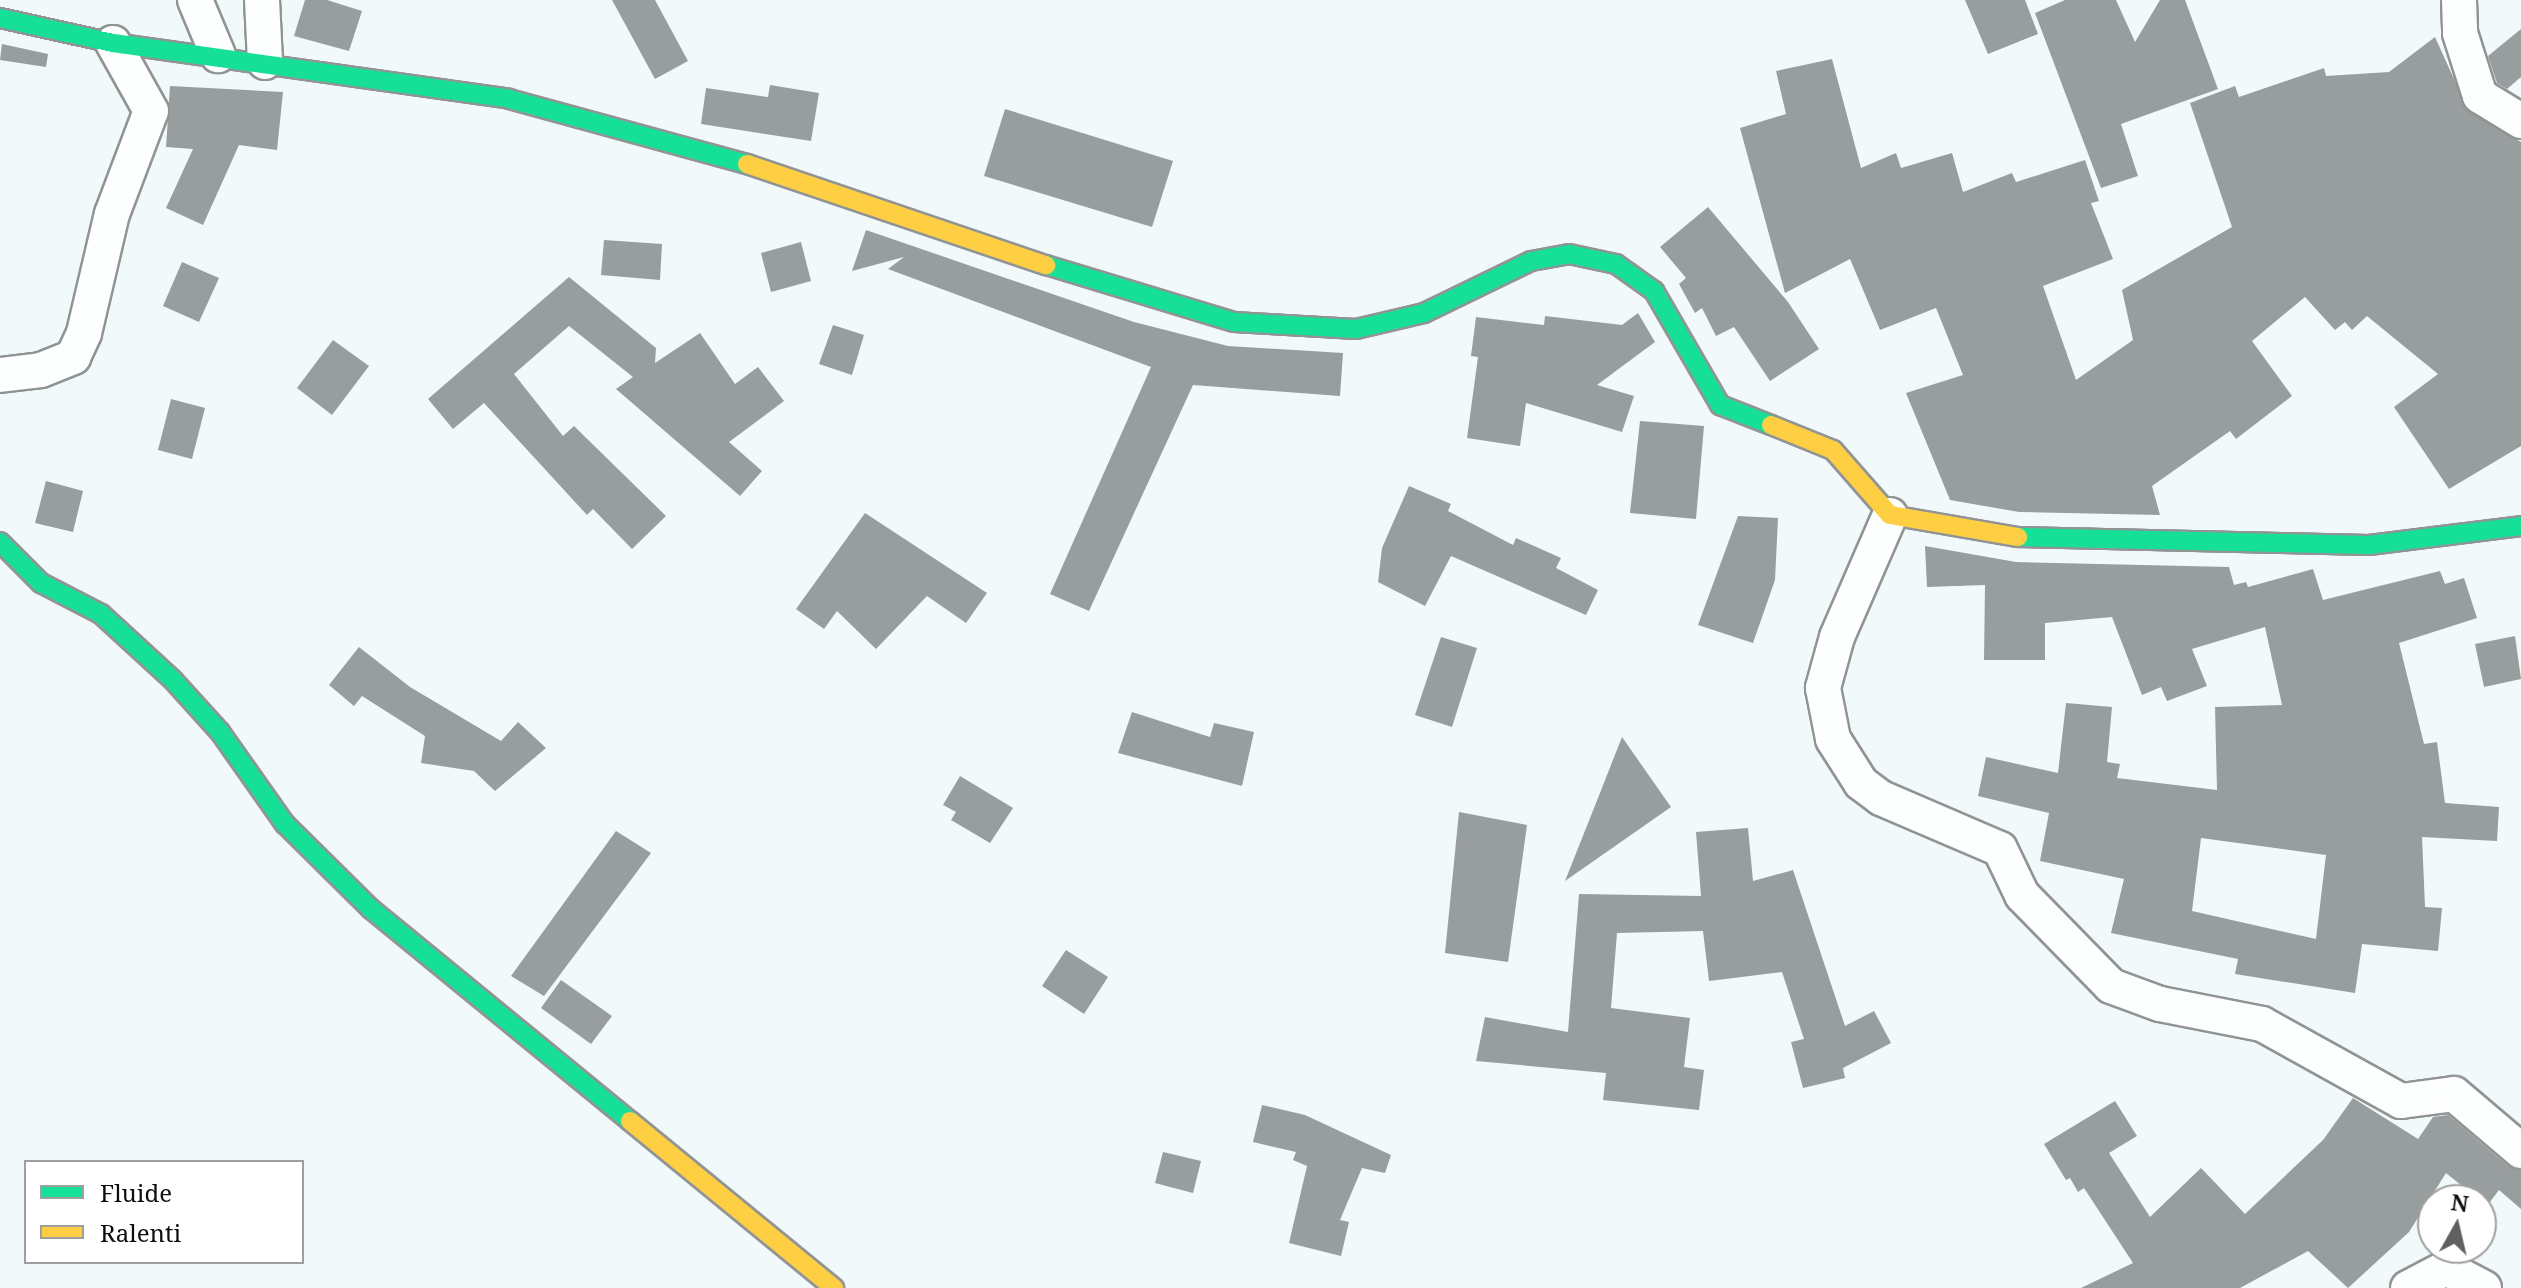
<!DOCTYPE html>
<html>
<head>
<meta charset="utf-8">
<style>
  body { margin:0 }
  #map { position:relative; width:2521px; height:1288px; overflow:hidden; background:#f2f9fb; font-family:"Noto Serif",serif }
  div>[style] { position:absolute }
  .building>* { inset:0; background:#989d9e }
  .roads { filter:drop-shadow(2px 0 #919495) drop-shadow(-2px 0 #919495) drop-shadow(0 2px #919495) drop-shadow(0 -2px #919495) }
  .street>* { height:34px; margin:-17px; padding:0 17px; transform-origin:17px; border-radius:17px; background:#fdfefe }
  .fast>* { height:18px; margin:-9px; padding:0 9px; transform-origin:9px; border-radius:9px; background:#16e098 }
  .slow>* { height:18px; margin:-9px; padding:0 9px; transform-origin:9px; border-radius:9px; background:#ffcf43 }
  span { translate:-50% -50%; white-space:nowrap; text-align:center; line-height:1.15; -webkit-text-stroke:8px #fff; paint-order:stroke }
  .legend { position:absolute; left:24px; top:1160px; width:280px; height:104px; box-sizing:border-box; background:#fff; border:2px solid #9f9f9f; margin:0; padding:10px 14px; list-style:none; font-size:24px; color:#0e0e0e }
  .legend li { display:flex; align-items:center; gap:16px; height:40px }
  .legend b { width:40px; border:2px solid #9f9f9f }
  .north { position:absolute; left:2417px; top:1184px; width:80px; height:80px; box-sizing:border-box; background:#fff; border:2px solid #9f9f9f; border-radius:50%; rotate:8deg; font-size:22px; font-weight:700; line-height:32px; text-align:center; color:#0e0e0e }
  .north::after { content:''; display:block; margin:auto; width:28px; height:36px; background:#5e6061; clip-path:polygon(50% 0,100% 100%,50% 72%,0 100%) }
</style>
</head>
<body>
<div id="map">
  <div class="building">
    <div style="clip-path:polygon(305px 0,327px 0,362px 11px,349px 51px,294px 36px)"></div>
    <div style="clip-path:polygon(612px 0,655px 0,688px 61px,655px 79px)"></div>
    <div style="clip-path:polygon(1965px 0,2025px 0,2038px 34px,1988px 54px)"></div>
    <div style="clip-path:polygon(2065px 0,2116px 0,2135px 42px,2160px 0,2185px 0,2218px 89px,2121px 124px,2138px 176px,2101px 188px,2035px 13px)"></div>
    <div style="clip-path:polygon(2521px 29px,2521px 77px,2507px 89px,2497px 83px,2488px 56px)"></div>
    <div style="clip-path:polygon(2435px 37px,2469px 112px,2521px 142px,2521px 446px,2449px 489px,2394px 407px,2438px 374px,2367px 316px,2352px 330px,2345px 322px,2335px 330px,2305px 297px,2252px 341px,2292px 396px,2236px 439px,2230px 431px,2152px 486px,2160px 515px,2019px 512px,1950px 500px,1906px 393px,1963px 375px,1936px 308px,1880px 330px,1850px 259px,1785px 293px,1740px 128px,1786px 114px,1776px 71px,1832px 59px,1861px 168px,1896px 153px,1901px 168px,1952px 153px,1963px 192px,2012px 173px,2016px 182px,2085px 160px,2099px 201px,2091px 203px,2113px 259px,2043px 286px,2076px 380px,2133px 340px,2122px 290px,2232px 227px,2190px 103px,2235px 86px,2239px 97px,2324px 68px,2326px 76px,2389px 72px)"></div>
    <div style="clip-path:polygon(2px 44px,48px 54px,46px 67px,0 60px)"></div>
    <div style="clip-path:polygon(770px 85px,819px 93px,811px 141px,701px 124px,706px 88px,768px 97px)"></div>
    <div style="clip-path:polygon(170px 86px,283px 92px,277px 150px,239px 145px,203px 225px,166px 208px,193px 149px,166px 147px)"></div>
    <div style="clip-path:polygon(1005px 109px,1173px 161px,1152px 227px,984px 176px)"></div>
    <div style="clip-path:polygon(1708px 207px,1788px 302px,1819px 349px,1770px 381px,1734px 327px,1716px 336px,1702px 308px,1695px 313px,1679px 284px,1686px 278px,1660px 247px)"></div>
    <div style="clip-path:polygon(866px 230px,1134px 322px,1228px 346px,1343px 353px,1340px 396px,1193px 385px,1089px 611px,1050px 594px,1151px 367px,888px 269px,904px 257px,852px 271px)"></div>
    <div style="clip-path:polygon(604px 240px,662px 244px,660px 280px,601px 275px)"></div>
    <div style="clip-path:polygon(801px 242px,811px 281px,771px 292px,761px 253px)"></div>
    <div style="clip-path:polygon(182px 262px,219px 278px,199px 322px,163px 306px)"></div>
    <div style="clip-path:polygon(569px 277px,656px 348px,655px 363px,700px 333px,735px 384px,758px 367px,784px 401px,729px 442px,762px 471px,740px 496px,616px 389px,633px 377px,569px 326px,514px 374px,563px 436px,574px 426px,666px 516px,632px 549px,593px 509px,587px 515px,484px 403px,453px 429px,428px 399px)"></div>
    <div style="clip-path:polygon(1638px 313px,1655px 342px,1597px 385px,1634px 396px,1622px 432px,1526px 403px,1520px 446px,1467px 438px,1478px 357px,1471px 356px,1476px 317px,1544px 325px,1545px 316px,1622px 325px)"></div>
    <div style="clip-path:polygon(833px 325px,864px 335px,852px 375px,819px 364px)"></div>
    <div style="clip-path:polygon(333px 340px,369px 366px,332px 415px,297px 388px)"></div>
    <div style="clip-path:polygon(171px 399px,205px 408px,192px 459px,158px 450px)"></div>
    <div style="clip-path:polygon(1640px 421px,1704px 426px,1696px 519px,1630px 513px)"></div>
    <div style="clip-path:polygon(46px 481px,83px 491px,73px 532px,35px 523px)"></div>
    <div style="clip-path:polygon(1409px 486px,1451px 504px,1448px 511px,1513px 545px,1516px 538px,1561px 558px,1556px 568px,1598px 590px,1586px 615px,1451px 556px,1425px 606px,1378px 582px,1382px 548px)"></div>
    <div style="clip-path:polygon(865px 513px,987px 593px,966px 623px,927px 596px,876px 649px,837px 611px,824px 629px,796px 609px)"></div>
    <div style="clip-path:polygon(1738px 516px,1778px 518px,1775px 580px,1753px 643px,1698px 625px)"></div>
    <div style="clip-path:polygon(evenodd,1925px 546px,2016px 562px,2229px 567px,2234px 585px,2246px 582px,2248px 587px,2313px 569px,2323px 600px,2440px 571px,2445px 584px,2464px 578px,2477px 618px,2399px 643px,2424px 744px,2437px 742px,2445px 803px,2499px 807px,2497px 841px,2422px 837px,2425px 907px,2442px 908px,2438px 951px,2362px 944px,2355px 993px,2235px 974px,2238px 959px,2111px 933px,2124px 879px,2040px 861px,2049px 813px,1978px 796px,1986px 757px,2058px 773px,2066px 703px,2112px 707px,2107px 762px,2120px 764px,2117px 778px,2217px 790px,2215px 707px,2282px 705px,2265px 627px,2192px 649px,2207px 686px,2167px 701px,2161px 687px,2142px 695px,2112px 617px,2045px 623px,2045px 660px,1984px 660px,1985px 585px,1927px 587px,1925px 546px,2201px 838px,2326px 855px,2316px 939px,2192px 911px,2201px 838px)"></div>
    <div style="clip-path:polygon(2515px 636px,2521px 679px,2484px 687px,2475px 644px)"></div>
    <div style="clip-path:polygon(1441px 637px,1477px 648px,1452px 727px,1415px 715px)"></div>
    <div style="clip-path:polygon(359px 647px,410px 687px,501px 741px,518px 722px,546px 748px,495px 791px,474px 771px,421px 763px,425px 736px,362px 696px,354px 706px,329px 685px)"></div>
    <div style="clip-path:polygon(1132px 712px,1210px 737px,1214px 723px,1254px 732px,1242px 786px,1118px 753px)"></div>
    <div style="clip-path:polygon(1622px 737px,1671px 807px,1565px 881px,1598px 798px)"></div>
    <div style="clip-path:polygon(960px 776px,1013px 808px,990px 843px,951px 820px,956px 812px,943px 805px)"></div>
    <div style="clip-path:polygon(1459px 812px,1527px 825px,1508px 962px,1445px 953px)"></div>
    <div style="clip-path:polygon(1748px 828px,1753px 881px,1793px 870px,1845px 1026px,1874px 1011px,1891px 1043px,1843px 1068px,1845px 1078px,1803px 1088px,1791px 1042px,1804px 1039px,1782px 972px,1709px 981px,1703px 931px,1617px 933px,1611px 1008px,1690px 1018px,1684px 1067px,1704px 1070px,1699px 1110px,1603px 1100px,1606px 1073px,1476px 1061px,1485px 1017px,1568px 1032px,1579px 894px,1701px 896px,1696px 832px)"></div>
    <div style="clip-path:polygon(616px 831px,651px 853px,544px 996px,511px 976px)"></div>
    <div style="clip-path:polygon(1066px 950px,1108px 977px,1084px 1014px,1042px 986px)"></div>
    <div style="clip-path:polygon(561px 980px,612px 1016px,591px 1044px,541px 1008px)"></div>
    <div style="clip-path:polygon(2353px 1098px,2418px 1139px,2433px 1117px,2448px 1115px,2508px 1166px,2521px 1170px,2521px 1209px,2499px 1190px,2487px 1206px,2446px 1173px,2409px 1232px,2348px 1288px,2308px 1251px,2240px 1288px,2081px 1288px,2133px 1263px,2084px 1188px,2078px 1192px,2070px 1178px,2066px 1180px,2044px 1144px,2115px 1101px,2137px 1136px,2109px 1153px,2150px 1217px,2201px 1168px,2245px 1214px,2323px 1140px)"></div>
    <div style="clip-path:polygon(1262px 1105px,1305px 1115px,1391px 1155px,1385px 1173px,1362px 1168px,1340px 1220px,1349px 1222px,1341px 1256px,1289px 1243px,1307px 1166px,1293px 1160px,1296px 1152px,1253px 1142px)"></div>
    <div style="clip-path:polygon(1163px 1152px,1201px 1161px,1193px 1193px,1155px 1183px)"></div>
  </div>
  <div class="roads">
    <div class="street">
      <div style="left:195px;top:0;width:60px;rotate:67.3deg"></div>
      <div style="left:262px;top:0;width:62px;rotate:87.2deg"></div>
      <div style="left:2459px;top:0;width:33px;rotate:88deg"></div>
      <div style="left:2460px;top:33px;width:66px;rotate:72.4deg"></div>
      <div style="left:2480px;top:96px;width:48px;rotate:31.4deg"></div>
      <div style="left:0;top:375px;width:41px;rotate:-7deg"></div>
      <div style="left:41px;top:370px;width:35px;rotate:-22deg"></div>
      <div style="left:73px;top:357px;width:26px;rotate:-65deg"></div>
      <div style="left:84px;top:333px;width:122px;rotate:-76.8deg"></div>
      <div style="left:112px;top:214px;width:110px;rotate:-69.3deg"></div>
      <div style="left:151px;top:111px;width:78px;rotate:-119.2deg"></div>
      <div style="left:1890px;top:515px;width:133px;rotate:113.5deg"></div>
      <div style="left:1837px;top:637px;width:53px;rotate:105.4deg"></div>
      <div style="left:1823px;top:688px;width:52px;rotate:78.9deg"></div>
      <div style="left:1833px;top:739px;width:52px;rotate:57.5deg"></div>
      <div style="left:1861px;top:783px;width:25px;rotate:37deg"></div>
      <div style="left:1881px;top:798px;width:129px;rotate:23.2deg"></div>
      <div style="left:2000px;top:849px;width:51px;rotate:64.4deg"></div>
      <div style="left:2022px;top:895px;width:127px;rotate:45.6deg"></div>
      <div style="left:2111px;top:986px;width:52px;rotate:20.2deg"></div>
      <div style="left:2160px;top:1004px;width:104px;rotate:11.1deg"></div>
      <div style="left:2262px;top:1024px;width:159px;rotate:29deg"></div>
      <div style="left:2401px;top:1101px;width:53px;rotate:-7.5deg"></div>
      <div style="left:2454px;top:1094px;width:88px;rotate:40.4deg"></div>
      <div style="left:2408px;top:1288px;width:43px;rotate:-27.8deg"></div>
      <div style="left:2446px;top:1268px;width:43px;rotate:27.8deg"></div>
    </div>
    <div class="fast">
      <div style="left:0;top:18px;width:116px;rotate:12.5deg"></div>
      <div style="left:113px;top:43px;width:400px;rotate:8deg"></div>
      <div style="left:509px;top:99px;width:247px;rotate:15.3deg"></div>
      <div style="left:1046px;top:265px;width:196px;rotate:16.9deg"></div>
      <div style="left:1234px;top:322px;width:122px;rotate:3.3deg"></div>
      <div style="left:1356px;top:329px;width:70px;rotate:-13.2deg"></div>
      <div style="left:1424px;top:313px;width:119px;rotate:-25.9deg"></div>
      <div style="left:1531px;top:261px;width:39px;rotate:-10deg"></div>
      <div style="left:1569px;top:254px;width:48px;rotate:12deg"></div>
      <div style="left:1616px;top:264px;width:47px;rotate:35.4deg"></div>
      <div style="left:1654px;top:291px;width:132px;rotate:59.9deg"></div>
      <div style="left:1720px;top:405px;width:55px;rotate:21.4deg"></div>
      <div style="left:2018px;top:537px;width:351px;rotate:1.3deg"></div>
      <div style="left:2369px;top:545px;width:153px;rotate:-7.1deg"></div>
      <div style="left:0;top:542px;width:58px;rotate:45deg"></div>
      <div style="left:41px;top:583px;width:68px;rotate:27.3deg"></div>
      <div style="left:101px;top:614px;width:96px;rotate:42.5deg"></div>
      <div style="left:172px;top:679px;width:72px;rotate:47.8deg"></div>
      <div style="left:220px;top:732px;width:113px;rotate:54.8deg"></div>
      <div style="left:285px;top:824px;width:121px;rotate:44.7deg"></div>
      <div style="left:371px;top:909px;width:335px;rotate:39.3deg"></div>
    </div>
    <div class="slow">
      <div style="left:747px;top:164px;width:316px;rotate:18.7deg"></div>
      <div style="left:1771px;top:425px;width:67px;rotate:22deg"></div>
      <div style="left:1833px;top:450px;width:86px;rotate:48.8deg"></div>
      <div style="left:1890px;top:515px;width:130px;rotate:9.8deg"></div>
      <div style="left:630px;top:1121px;width:264px;rotate:39.3deg"></div>
    </div>
  </div>
  <ul class="legend">
  <li><b style="height:10px;background:#16e098"></b>Fluide</li>
  <li><b style="height:10px;background:#ffcf43"></b>Ralenti</li>
  </ul>
  <div class="north">N</div>
</div>
</body>
</html>
